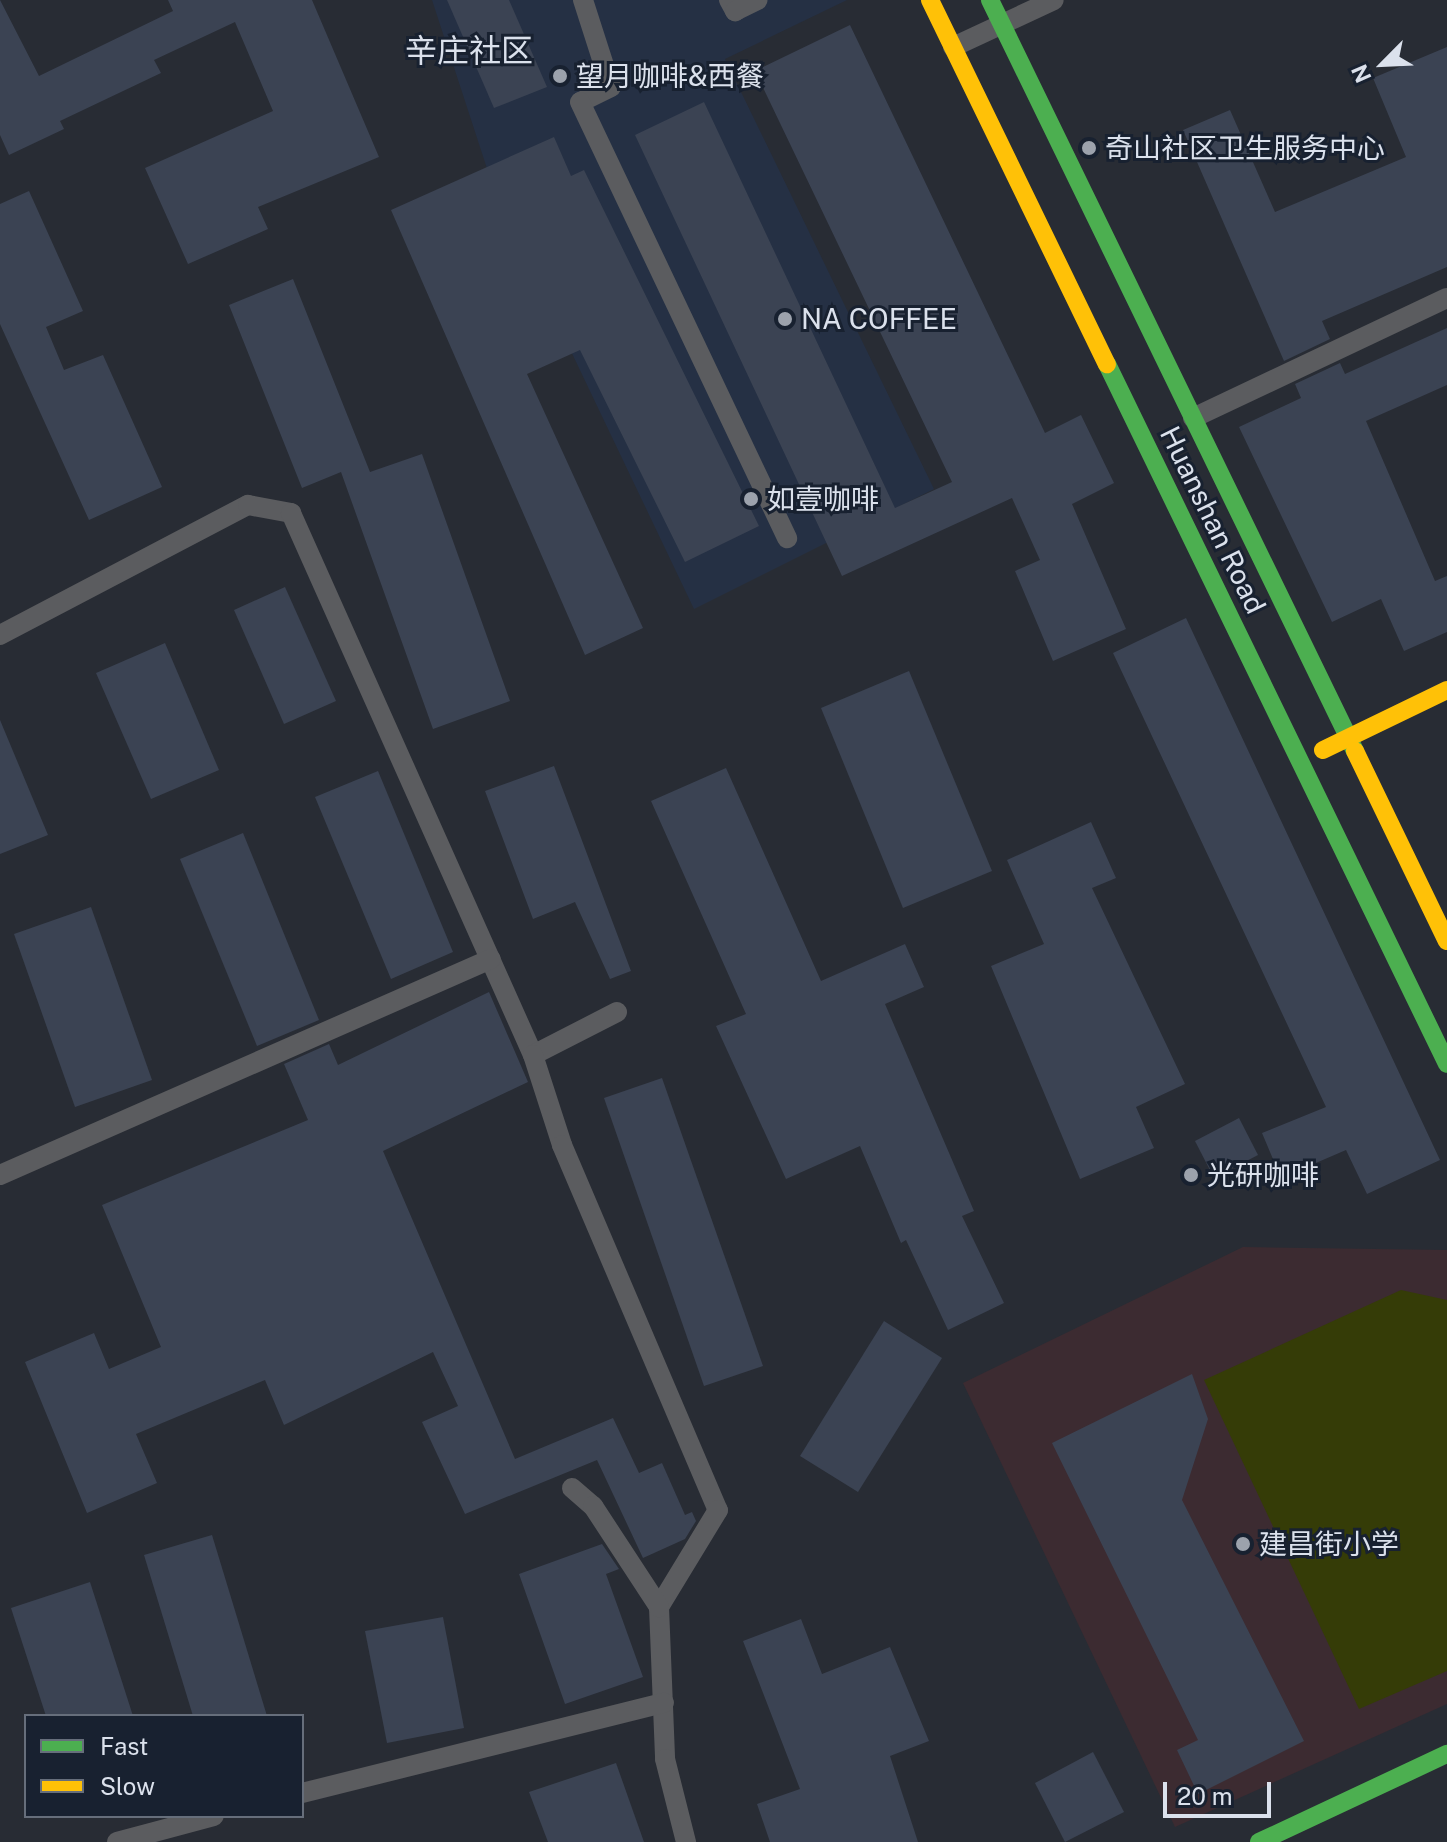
<!DOCTYPE html>
<html>
<head>
<meta charset="utf-8">
<style>
  body { margin:0 }
  #map { position:relative; width:1447px; height:1842px; overflow:hidden; background:#282c34; font-family:"Public Sans","Noto Sans SC",sans-serif }
  div>[style] { position:absolute }
  .built>* { inset:0; background:#253044 }
  .education>* { inset:0; background:#3c2b31 }
  .green>* { inset:0; background:#353c07 }
  .building>* { inset:0; background:#3b4353 }
  .lane>* { height:20px; margin:-10px; padding:0 10px; transform-origin:10px; border-radius:10px; background:#5b5c5f }
  .fast>* { height:18px; margin:-9px; padding:0 9px; transform-origin:9px; border-radius:9px; background:#4caf50 }
  .slow>* { height:18px; margin:-9px; padding:0 9px; transform-origin:9px; border-radius:9px; background:#ffc107 }
  .dots>* { width:22px; height:22px; translate:-50% -50%; box-sizing:border-box; border:4px solid #182130; border-radius:50% }
  span { translate:-50% -50%; white-space:nowrap; text-align:center; line-height:1.15; -webkit-text-stroke:6px #182130; paint-order:stroke }
  .poi-label { font-size:28px; color:#dbe1ec }
  .left { translate:0 -50%; text-align:left }
  .street-label { font-size:28px; color:#dbe1ec }
  .quarter-label { font-size:32px; color:#dbe1ec }
  .legend { position:absolute; left:24px; top:1714px; width:280px; height:104px; box-sizing:border-box; background:#182130; border:2px solid #666e7b; margin:0; padding:10px 14px; list-style:none; font-size:24px; color:#dbe1ec }
  .legend li { display:flex; align-items:center; gap:16px; height:40px }
  .legend b { width:40px; border:2px solid #666e7b }
  .north { position:absolute; left:1343px; top:24px; width:80px; height:80px; -webkit-text-stroke:6px #182130; paint-order:stroke; rotate:246deg; font-size:22px; font-weight:700; line-height:32px; text-align:center; color:#dbe1ec }
  .north::after { content:''; display:block; margin:auto; width:28px; height:36px; background:#dbe1ec; clip-path:polygon(50% 0,100% 100%,50% 72%,0 100%) }
  .scale { position:absolute; left:1163px; top:1782px; width:108px; height:36px; box-sizing:border-box; border:4px solid #dbe1ec; border-top:0; padding-left:10px; font-size:24px; line-height:28px; white-space:nowrap; color:#dbe1ec; -webkit-text-stroke:6px #182130; paint-order:stroke }
</style>
</head>
<body>
<div id="map">
  <div class="built">
    <div style="clip-path:polygon(432px 0,847px 0,725px 59px,934px 489px,694px 609px,494px 190px)"></div>
  </div>
  <div class="education">
    <div style="clip-path:polygon(1243px 1247px,1447px 1250px,1447px 1704px,1175px 1827px,963px 1383px)"></div>
  </div>
  <div class="green">
    <div style="clip-path:polygon(1401px 1290px,1447px 1300px,1447px 1671px,1359px 1709px,1204px 1380px)"></div>
  </div>
  <div class="building">
    <div style="clip-path:polygon(0 0,39px 76px,173px 11px,168px 0,312px 0,379px 157px,258px 207px,268px 229px,188px 264px,145px 168px,273px 111px,235px 22px,154px 60px,161px 73px,60px 121px,64px 129px,9px 155px,0 135px)"></div>
    <div style="clip-path:polygon(447px 0,509px 0,547px 87px,494px 108px)"></div>
    <div style="clip-path:polygon(850px 25px,1045px 433px,1081px 415px,1114px 483px,1072px 504px,1126px 629px,1053px 661px,1015px 571px,1040px 560px,1012px 498px,842px 576px,635px 135px,704px 102px,895px 508px,952px 482px,755px 71px)"></div>
    <div style="clip-path:polygon(1447px 47px,1447px 267px,1322px 321px,1330px 339px,1284px 361px,1183px 130px,1230px 110px,1275px 212px,1406px 157px,1373px 78px)"></div>
    <div style="clip-path:polygon(554px 137px,571px 176px,584px 170px,759px 526px,685px 562px,580px 350px,527px 374px,643px 628px,585px 655px,391px 210px)"></div>
    <div style="clip-path:polygon(29px 191px,83px 311px,46px 327px,64px 370px,103px 355px,162px 487px,89px 520px,0 324px,0 204px)"></div>
    <div style="clip-path:polygon(293px 279px,370px 472px,422px 454px,510px 701px,433px 729px,341px 472px,302px 488px,229px 305px)"></div>
    <div style="clip-path:polygon(1447px 328px,1447px 385px,1366px 421px,1435px 581px,1447px 576px,1447px 632px,1404px 651px,1381px 599px,1332px 622px,1239px 427px,1301px 398px,1295px 384px,1340px 363px,1345px 374px)"></div>
    <div style="clip-path:polygon(285px 587px,336px 701px,284px 724px,234px 610px)"></div>
    <div style="clip-path:polygon(1186px 618px,1440px 1160px,1367px 1194px,1346px 1150px,1281px 1178px,1262px 1133px,1326px 1107px,1113px 653px)"></div>
    <div style="clip-path:polygon(165px 643px,219px 770px,151px 799px,96px 673px)"></div>
    <div style="clip-path:polygon(909px 671px,992px 871px,903px 908px,821px 708px)"></div>
    <div style="clip-path:polygon(0 720px,48px 835px,0 854px)"></div>
    <div style="clip-path:polygon(554px 766px,631px 971px,610px 979px,575px 902px,533px 919px,485px 791px)"></div>
    <div style="clip-path:polygon(726px 768px,821px 981px,905px 944px,924px 987px,885px 1004px,974px 1211px,962px 1216px,1004px 1303px,948px 1330px,906px 1240px,901px 1243px,860px 1146px,786px 1179px,716px 1026px,746px 1014px,651px 801px)"></div>
    <div style="clip-path:polygon(378px 771px,453px 952px,391px 979px,315px 797px)"></div>
    <div style="clip-path:polygon(1091px 822px,1116px 878px,1092px 888px,1185px 1084px,1136px 1107px,1154px 1148px,1080px 1179px,991px 966px,1044px 944px,1007px 860px)"></div>
    <div style="clip-path:polygon(243px 833px,319px 1020px,257px 1046px,180px 859px)"></div>
    <div style="clip-path:polygon(91px 907px,152px 1080px,75px 1107px,14px 934px)"></div>
    <div style="clip-path:polygon(489px 992px,528px 1082px,383px 1151px,515px 1459px,613px 1418px,639px 1473px,662px 1463px,685px 1515px,692px 1512px,696px 1521px,685px 1539px,643px 1558px,597px 1460px,465px 1514px,422px 1422px,458px 1406px,433px 1352px,284px 1425px,265px 1380px,136px 1434px,157px 1483px,87px 1513px,25px 1362px,94px 1333px,109px 1369px,161px 1347px,102px 1205px,308px 1120px,284px 1064px,329px 1044px,338px 1065px)"></div>
    <div style="clip-path:polygon(662px 1078px,763px 1366px,704px 1386px,604px 1098px)"></div>
    <div style="clip-path:polygon(1239px 1118px,1258px 1155px,1214px 1178px,1195px 1141px)"></div>
    <div style="clip-path:polygon(884px 1321px,942px 1358px,858px 1492px,800px 1456px)"></div>
    <div style="clip-path:polygon(1192px 1374px,1208px 1419px,1182px 1500px,1304px 1741px,1198px 1794px,1177px 1750px,1198px 1740px,1052px 1443px)"></div>
    <div style="clip-path:polygon(212px 1535px,267px 1716px,193px 1716px,144px 1555px)"></div>
    <div style="clip-path:polygon(602px 1544px,619px 1569px,606px 1574px,643px 1677px,565px 1704px,519px 1574px)"></div>
    <div style="clip-path:polygon(90px 1582px,133px 1716px,46px 1716px,11px 1608px)"></div>
    <div style="clip-path:polygon(443px 1617px,464px 1728px,387px 1743px,365px 1631px)"></div>
    <div style="clip-path:polygon(801px 1619px,822px 1674px,890px 1647px,929px 1741px,890px 1756px,918px 1842px,770px 1842px,757px 1804px,800px 1789px,743px 1641px)"></div>
    <div style="clip-path:polygon(1093px 1752px,1124px 1812px,1065px 1842px,1035px 1783px)"></div>
    <div style="clip-path:polygon(616px 1763px,644px 1842px,548px 1842px,529px 1792px)"></div>
  </div>
  <div class="lane">
    <div style="left:583px;top:0;width:91px;rotate:72.2deg"></div>
    <div style="left:611px;top:87px;width:34px;rotate:154deg"></div>
    <div style="left:580px;top:102px;width:483px;rotate:64.6deg"></div>
    <div style="left:729px;top:0;width:13px;rotate:61deg"></div>
    <div style="left:735px;top:11px;width:25px;rotate:-26deg"></div>
    <div style="left:953px;top:47px;width:111px;rotate:-25deg"></div>
    <div style="left:1193px;top:418px;width:281px;rotate:-25.3deg"></div>
    <div style="left:0;top:635px;width:280px;rotate:-27.7deg"></div>
    <div style="left:248px;top:505px;width:44px;rotate:10.5deg"></div>
    <div style="left:291px;top:513px;width:594px;rotate:65.94deg"></div>
    <div style="left:617px;top:1012px;width:94px;rotate:152.9deg"></div>
    <div style="left:533px;top:1055px;width:95px;rotate:72.1deg"></div>
    <div style="left:562px;top:1145px;width:397px;rotate:66.9deg"></div>
    <div style="left:718px;top:1510px;width:114px;rotate:121.3deg"></div>
    <div style="left:659px;top:1607px;width:152px;rotate:87.7deg"></div>
    <div style="left:665px;top:1759px;width:86px;rotate:75.8deg"></div>
    <div style="left:0;top:1175px;width:536px;rotate:-23.75deg"></div>
    <div style="left:572px;top:1488px;width:28px;rotate:41deg"></div>
    <div style="left:593px;top:1506px;width:121px;rotate:56.8deg"></div>
    <div style="left:302px;top:1793px;width:373px;rotate:-14deg"></div>
    <div style="left:117px;top:1842px;width:100px;rotate:-15deg"></div>
  </div>
  <div class="fast">
    <div style="left:990px;top:0;width:835px;rotate:64.08deg"></div>
    <div style="left:1107px;top:364px;width:778px;rotate:64.09deg"></div>
    <div style="left:1259px;top:1842px;width:208px;rotate:-25.1deg"></div>
  </div>
  <div class="slow">
    <div style="left:930px;top:0;width:405px;rotate:64.1deg"></div>
    <div style="left:1323px;top:750px;width:138px;rotate:-25.8deg"></div>
    <div style="left:1355px;top:751px;width:211px;rotate:64.2deg"></div>
  </div>
  <div class="dots">
    <div style="left:560px;top:76px;background:#9ca2ac"></div>
    <div style="left:1089px;top:148px;background:#9ca2ac"></div>
    <div style="left:785px;top:319px;background:#9ca2ac"></div>
    <div style="left:751px;top:499px;background:#9ca2ac"></div>
    <div style="left:1191px;top:1175px;background:#9ca2ac"></div>
    <div style="left:1243px;top:1544px;background:#9ca2ac"></div>
  </div>
  <div class="poi-label">
    <span class="left" style="left:576px;top:76px">望月咖啡&amp;西餐</span>
    <span class="left" style="left:1105px;top:148px">奇山社区卫生服务中心</span>
    <span class="left" style="left:801px;top:319px">NA COFFEE</span>
    <span class="left" style="left:767px;top:499px">如壹咖啡</span>
    <span class="left" style="left:1207px;top:1175px">光研咖啡</span>
    <span class="left" style="left:1259px;top:1544px">建昌街小学</span>
  </div>
  <div class="street-label">
    <span style="left:1213px;top:520px;rotate:64deg">Huanshan Road</span>
  </div>
  <div class="quarter-label">
    <span style="left:469px;top:51px">辛庄社区</span>
  </div>
  <ul class="legend">
  <li><b style="height:10px;background:#4caf50"></b>Fast</li>
  <li><b style="height:10px;background:#ffc107"></b>Slow</li>
  </ul>
  <div class="north">N</div>
  <div class="scale">20 m</div>
</div>
</body>
</html>
